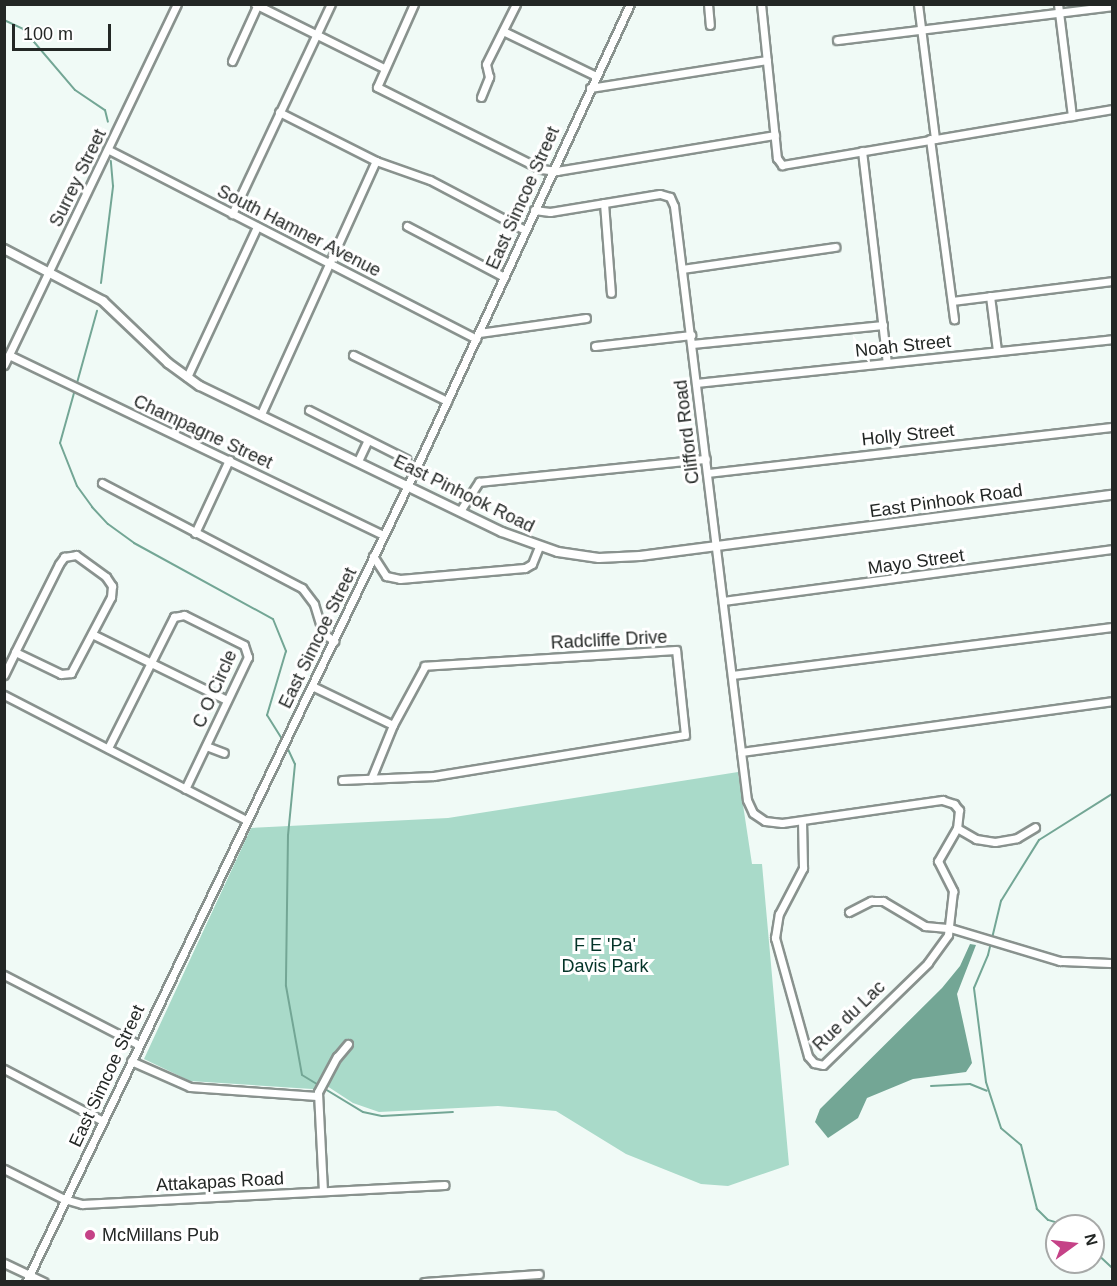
<!DOCTYPE html>
<html>
<head>
<meta charset="utf-8">
<style>
  body { margin:0 }
  #map { position:relative; width:1117px; height:1286px; overflow:hidden; background:#f0faf6; font-family:Arial,sans-serif }
  div>[style] { position:absolute }
  .green>* { inset:0; background:#a9dac9 }
  .water>* { inset:0; background:#73a695 }
  .stream>* { height:2px; margin:-1px; padding:0 1px; transform-origin:1px; border-radius:1px; background:#73a695 }
  .roads { filter:drop-shadow(2px 0 #89928e) drop-shadow(-2px 0 #89928e) drop-shadow(0 2px #89928e) drop-shadow(0 -2px #89928e) }
  .minor>* { height:7px; margin:-3.5px; padding:0 3.5px; transform-origin:3.5px; border-radius:3.5px; background:#fff }
  .major>* { height:8px; margin:-4px; padding:0 4px; transform-origin:4px; border-radius:4px; background:#fff }
  .dots>* { width:16px; height:16px; translate:-50% -50%; box-sizing:border-box; border:3px solid #fff; border-radius:50% }
  span { translate:-50% -50%; white-space:nowrap; text-align:center; line-height:1.15; -webkit-text-stroke:6px #fff; paint-order:stroke }
  .street-label { font-size:18px; color:#232725 }
  .park-label { font-size:18px; color:#043428 }
  .poi-label { font-size:18px; color:#232725 }
  .left { translate:0 -50%; text-align:left }
  .frame { position:absolute; inset:0; border:6px solid #232725; pointer-events:none }
  .north { position:absolute; left:1045px; top:1214px; width:60px; height:60px; box-sizing:border-box; background:#fff; border:2px solid #a7a9a8; border-radius:50%; rotate:75deg; font-size:16px; font-weight:700; line-height:24px; text-align:center; color:#232725 }
  .north::after { content:''; display:block; margin:auto; width:21px; height:27px; background:#c54287; clip-path:polygon(50% 0,100% 100%,50% 72%,0 100%) }
  .scale { position:absolute; left:12px; top:24px; width:99px; height:27px; box-sizing:border-box; border:3px solid #232725; border-top:0; padding-left:8px; font-size:18px; line-height:21px; white-space:nowrap; color:#232725; -webkit-text-stroke:4px #fff; paint-order:stroke }
</style>
</head>
<body>
<div id="map">
  <div class="green">
    <div style="clip-path:polygon(738px 772px,752px 864px,762px 864px,789px 1165px,728px 1186px,701px 1184px,626px 1154px,556px 1111px,498px 1106px,379px 1112px,353px 1103px,327px 1086px,323px 1093px,312px 1089px,190px 1081px,144px 1059px,251px 828px,448px 818px)"></div>
  </div>
  <div class="water">
    <div style="clip-path:polygon(970px 944px,976px 945px,957px 994px,972px 1063px,966px 1072px,913px 1079px,867px 1098px,858px 1118px,828px 1138px,815px 1122px,820px 1109px,942px 988px,960px 966px)"></div>
  </div>
  <div class="stream">
    <div style="left:4px;top:20px;width:21px;rotate:25deg"></div>
    <div style="left:23px;top:29px;width:80px;rotate:49.6deg"></div>
    <div style="left:75px;top:90px;width:36px;rotate:34deg"></div>
    <div style="left:105px;top:110px;width:12px;rotate:76deg"></div>
    <div style="left:101px;top:283px;width:98px;rotate:-82.9deg"></div>
    <div style="left:113px;top:186px;width:25px;rotate:-95deg"></div>
    <div style="left:77px;top:383px;width:75px;rotate:-74.5deg"></div>
    <div style="left:74px;top:393px;width:52px;rotate:105.6deg"></div>
    <div style="left:60px;top:443px;width:46px;rotate:68.4deg"></div>
    <div style="left:77px;top:486px;width:26px;rotate:54deg"></div>
    <div style="left:92px;top:507px;width:23px;rotate:47deg"></div>
    <div style="left:108px;top:524px;width:32px;rotate:36deg"></div>
    <div style="left:134px;top:543px;width:158px;rotate:28.7deg"></div>
    <div style="left:273px;top:619px;width:35px;rotate:68deg"></div>
    <div style="left:286px;top:651px;width:67px;rotate:106.5deg"></div>
    <div style="left:267px;top:715px;width:31px;rotate:58deg"></div>
    <div style="left:286px;top:745px;width:21px;rotate:65deg"></div>
    <div style="left:295px;top:764px;width:71px;rotate:95.6deg"></div>
    <div style="left:288px;top:835px;width:151px;rotate:90.8deg"></div>
    <div style="left:286px;top:986px;width:90px;rotate:79.8deg"></div>
    <div style="left:302px;top:1075px;width:71px;rotate:31.2deg"></div>
    <div style="left:363px;top:1112px;width:19px;rotate:12deg"></div>
    <div style="left:382px;top:1116px;width:71px;rotate:-3.2deg"></div>
    <div style="left:931px;top:1086px;width:39px;rotate:-3deg"></div>
    <div style="left:970px;top:1084px;width:18px;rotate:22deg"></div>
    <div style="left:1068px;top:1226px;width:21px;rotate:-163deg"></div>
    <div style="left:1048px;top:1220px;width:16px;rotate:-135deg"></div>
    <div style="left:1037px;top:1209px;width:66px;rotate:-104deg"></div>
    <div style="left:1021px;top:1145px;width:26px;rotate:-140deg"></div>
    <div style="left:1001px;top:1128px;width:48px;rotate:-108.1deg"></div>
    <div style="left:986px;top:1082px;width:95px;rotate:-97.3deg"></div>
    <div style="left:974px;top:988px;width:36px;rotate:-67deg"></div>
    <div style="left:988px;top:955px;width:56px;rotate:-76.5deg"></div>
    <div style="left:1001px;top:901px;width:72px;rotate:-58.1deg"></div>
    <div style="left:1039px;top:840px;width:86px;rotate:-32.2deg"></div>
    <div style="left:1093px;top:1250px;width:26px;rotate:43deg"></div>
  </div>
  <div class="roads">
    <div class="minor">
      <div style="left:255px;top:4px;width:144px;rotate:26.4deg"></div>
      <div style="left:414px;top:4px;width:91px;rotate:114deg"></div>
      <div style="left:377px;top:87px;width:183px;rotate:26.6deg"></div>
      <div style="left:541px;top:169px;width:16px;rotate:7deg"></div>
      <div style="left:557px;top:171px;width:221px;rotate:-9.4deg"></div>
      <div style="left:708px;top:4px;width:21px;rotate:85deg"></div>
      <div style="left:761px;top:4px;width:155px;rotate:84.1deg"></div>
      <div style="left:777px;top:158px;width:9px;rotate:54deg"></div>
      <div style="left:782px;top:165px;width:335px;rotate:-9.6deg"></div>
      <div style="left:918px;top:4px;width:136px;rotate:82.8deg"></div>
      <div style="left:1058px;top:4px;width:113px;rotate:82.9deg"></div>
      <div style="left:503px;top:31px;width:103px;rotate:25.8deg"></div>
      <div style="left:837px;top:40px;width:277px;rotate:-7deg"></div>
      <div style="left:232px;top:61px;width:63px;rotate:-65.5deg"></div>
      <div style="left:590px;top:88px;width:179px;rotate:-9deg"></div>
      <div style="left:481px;top:97px;width:22px;rotate:-68deg"></div>
      <div style="left:489px;top:77px;width:13px;rotate:-103deg"></div>
      <div style="left:486px;top:64px;width:67px;rotate:-63.4deg"></div>
      <div style="left:279px;top:112px;width:109px;rotate:26.8deg"></div>
      <div style="left:376px;top:161px;width:57px;rotate:19.4deg"></div>
      <div style="left:430px;top:180px;width:107px;rotate:27.8deg"></div>
      <div style="left:930px;top:139px;width:182px;rotate:82.4deg"></div>
      <div style="left:109px;top:150px;width:413px;rotate:27.2deg"></div>
      <div style="left:862px;top:151px;width:213px;rotate:83.3deg"></div>
      <div style="left:604px;top:203px;width:90px;rotate:85.6deg"></div>
      <div style="left:534px;top:210px;width:16px;rotate:7deg"></div>
      <div style="left:550px;top:212px;width:111px;rotate:-9.3deg"></div>
      <div style="left:660px;top:194px;width:10px;rotate:17deg"></div>
      <div style="left:670px;top:197px;width:10px;rotate:66deg"></div>
      <div style="left:674px;top:206px;width:550px;rotate:83deg"></div>
      <div style="left:741px;top:752px;width:48px;rotate:82.9deg"></div>
      <div style="left:747px;top:800px;width:14px;rotate:65deg"></div>
      <div style="left:753px;top:813px;width:14px;rotate:34deg"></div>
      <div style="left:765px;top:821px;width:17px;rotate:7deg"></div>
      <div style="left:782px;top:823px;width:162px;rotate:-8.2deg"></div>
      <div style="left:942px;top:800px;width:13px;rotate:18deg"></div>
      <div style="left:954px;top:804px;width:8px;rotate:50deg"></div>
      <div style="left:959px;top:810px;width:18px;rotate:96deg"></div>
      <div style="left:957px;top:828px;width:38px;rotate:120deg"></div>
      <div style="left:938px;top:861px;width:34px;rotate:63deg"></div>
      <div style="left:953px;top:891px;width:44px;rotate:96.5deg"></div>
      <div style="left:948px;top:935px;width:34px;rotate:126deg"></div>
      <div style="left:928px;top:963px;width:146px;rotate:135.8deg"></div>
      <div style="left:823px;top:1065px;width:9px;rotate:-167deg"></div>
      <div style="left:814px;top:1063px;width:9px;rotate:-131deg"></div>
      <div style="left:808px;top:1056px;width:123px;rotate:-105.6deg"></div>
      <div style="left:775px;top:938px;width:24px;rotate:-81deg"></div>
      <div style="left:779px;top:914px;width:52px;rotate:-62.4deg"></div>
      <div style="left:803px;top:868px;width:47px;rotate:-91.2deg"></div>
      <div style="left:232px;top:214px;width:232px;rotate:-64.8deg"></div>
      <div style="left:407px;top:226px;width:110px;rotate:27.7deg"></div>
      <div style="left:682px;top:269px;width:155px;rotate:-8.2deg"></div>
      <div style="left:990px;top:296px;width:55px;rotate:82.7deg"></div>
      <div style="left:952px;top:301px;width:161px;rotate:-7.1deg"></div>
      <div style="left:479px;top:333px;width:108px;rotate:-8deg"></div>
      <div style="left:692px;top:344px;width:192px;rotate:-5.7deg"></div>
      <div style="left:595px;top:346px;width:97px;rotate:-6.5deg"></div>
      <div style="left:9px;top:355px;width:415px;rotate:25.7deg"></div>
      <div style="left:353px;top:355px;width:105px;rotate:26.1deg"></div>
      <div style="left:4px;top:365px;width:400px;rotate:-64.4deg"></div>
      <div style="left:187px;top:377px;width:166px;rotate:-65deg"></div>
      <div style="left:696px;top:383px;width:418px;rotate:-6deg"></div>
      <div style="left:309px;top:410px;width:109px;rotate:26.8deg"></div>
      <div style="left:261px;top:414px;width:278px;rotate:-65.6deg"></div>
      <div style="left:358px;top:461px;width:23px;rotate:-65deg"></div>
      <div style="left:708px;top:473px;width:407px;rotate:-6.5deg"></div>
      <div style="left:102px;top:483px;width:226px;rotate:27.7deg"></div>
      <div style="left:302px;top:588px;width:20px;rotate:53deg"></div>
      <div style="left:314px;top:604px;width:30px;rotate:73deg"></div>
      <div style="left:323px;top:633px;width:14px;rotate:36deg"></div>
      <div style="left:460px;top:511px;width:35px;rotate:-57deg"></div>
      <div style="left:479px;top:482px;width:228px;rotate:-5.8deg"></div>
      <div style="left:195px;top:533px;width:81px;rotate:-65deg"></div>
      <div style="left:373px;top:556px;width:24px;rotate:57deg"></div>
      <div style="left:386px;top:576px;width:14px;rotate:12deg"></div>
      <div style="left:400px;top:579px;width:125px;rotate:-5deg"></div>
      <div style="left:525px;top:568px;width:8px;rotate:-30deg"></div>
      <div style="left:532px;top:564px;width:18px;rotate:-68deg"></div>
      <div style="left:723px;top:601px;width:392px;rotate:-7.6deg"></div>
      <div style="left:92px;top:634px;width:150px;rotate:26.1deg"></div>
      <div style="left:4px;top:675px;width:25px;rotate:-64deg"></div>
      <div style="left:15px;top:652px;width:98px;rotate:-63.4deg"></div>
      <div style="left:59px;top:564px;width:9px;rotate:-54deg"></div>
      <div style="left:64px;top:557px;width:12px;rotate:-9deg"></div>
      <div style="left:76px;top:555px;width:37px;rotate:36deg"></div>
      <div style="left:106px;top:577px;width:11px;rotate:56deg"></div>
      <div style="left:112px;top:586px;width:11px;rotate:95deg"></div>
      <div style="left:111px;top:597px;width:86px;rotate:117.8deg"></div>
      <div style="left:71px;top:673px;width:10px;rotate:174deg"></div>
      <div style="left:61px;top:674px;width:51px;rotate:-154.4deg"></div>
      <div style="left:732px;top:675px;width:383px;rotate:-7.2deg"></div>
      <div style="left:312px;top:686px;width:90px;rotate:25.7deg"></div>
      <div style="left:4px;top:695px;width:272px;rotate:27.3deg"></div>
      <div style="left:206px;top:746px;width:19px;rotate:21deg"></div>
      <div style="left:108px;top:748px;width:147px;rotate:-63.3deg"></div>
      <div style="left:174px;top:617px;width:10px;rotate:-11deg"></div>
      <div style="left:184px;top:615px;width:67px;rotate:26.6deg"></div>
      <div style="left:244px;top:645px;width:13px;rotate:72deg"></div>
      <div style="left:248px;top:657px;width:146px;rotate:115.5deg"></div>
      <div style="left:741px;top:752px;width:374px;rotate:-7.8deg"></div>
      <div style="left:342px;top:780px;width:92px;rotate:-2.5deg"></div>
      <div style="left:434px;top:776px;width:254px;rotate:-9.3deg"></div>
      <div style="left:685px;top:735px;width:85px;rotate:-96deg"></div>
      <div style="left:676px;top:650px;width:252px;rotate:176.4deg"></div>
      <div style="left:425px;top:666px;width:67px;rotate:118.5deg"></div>
      <div style="left:393px;top:725px;width:58px;rotate:112.2deg"></div>
      <div style="left:957px;top:828px;width:22px;rotate:30deg"></div>
      <div style="left:976px;top:839px;width:19px;rotate:9deg"></div>
      <div style="left:995px;top:842px;width:22px;rotate:-10deg"></div>
      <div style="left:1017px;top:838px;width:21px;rotate:-31deg"></div>
      <div style="left:849px;top:912px;width:25px;rotate:-27deg"></div>
      <div style="left:871px;top:901px;width:12px"></div>
      <div style="left:883px;top:901px;width:49px;rotate:30.8deg"></div>
      <div style="left:925px;top:926px;width:25px;rotate:5deg"></div>
      <div style="left:950px;top:928px;width:115px;rotate:16.7deg"></div>
      <div style="left:1060px;top:961px;width:52px;rotate:2.2deg"></div>
      <div style="left:4px;top:975px;width:152px;rotate:27.4deg"></div>
      <div style="left:131px;top:1061px;width:64px;rotate:23.8deg"></div>
      <div style="left:190px;top:1087px;width:127px;rotate:4.1deg"></div>
      <div style="left:4px;top:1069px;width:112px;rotate:27.7deg"></div>
      <div style="left:4px;top:1169px;width:67px;rotate:26.6deg"></div>
      <div style="left:64px;top:1199px;width:19px;rotate:16deg"></div>
      <div style="left:82px;top:1204px;width:363px;rotate:-3deg"></div>
      <div style="left:323px;top:1191px;width:99px;rotate:-92.9deg"></div>
      <div style="left:318px;top:1092px;width:40px;rotate:-62deg"></div>
      <div style="left:337px;top:1057px;width:17px;rotate:-50deg"></div>
      <div style="left:4px;top:1263px;width:44px;rotate:25.4deg"></div>
      <div style="left:26px;top:1282px;width:907px;rotate:-64.4deg"></div>
      <div style="left:418px;top:464px;width:507px;rotate:-65.26deg"></div>
      <div style="left:424px;top:1282px;width:115px;rotate:-4deg"></div>
    </div>
    <div class="major">
      <div style="left:4px;top:249px;width:112px;rotate:27.7deg"></div>
      <div style="left:103px;top:301px;width:90px;rotate:43.6deg"></div>
      <div style="left:168px;top:363px;width:39px;rotate:36deg"></div>
      <div style="left:200px;top:386px;width:335px;rotate:25.8deg"></div>
      <div style="left:502px;top:532px;width:59px;rotate:19.7deg"></div>
      <div style="left:558px;top:552px;width:41px;rotate:8.3deg"></div>
      <div style="left:599px;top:558px;width:41px;rotate:-2.8deg"></div>
      <div style="left:640px;top:556px;width:476px;rotate:-7.4deg"></div>
    </div>
  </div>
  <div class="dots">
    <div style="left:90px;top:1235px;background:#c54287"></div>
  </div>
  <div class="street-label">
    <span style="left:78px;top:178px;rotate:-64deg">Surrey Street</span>
    <span style="left:523px;top:198px;rotate:-66deg">East Simcoe Street</span>
    <span style="left:299px;top:231px;rotate:27deg">South Hamner Avenue</span>
    <span style="left:903px;top:346px;rotate:-6deg">Noah Street</span>
    <span style="left:203px;top:432px;rotate:25deg">Champagne Street</span>
    <span style="left:687px;top:432px;rotate:-97deg">Clifford Road</span>
    <span style="left:908px;top:435px;rotate:-6deg">Holly Street</span>
    <span style="left:464px;top:494px;rotate:26deg">East Pinhook Road</span>
    <span style="left:946px;top:501px;rotate:-8deg">East Pinhook Road</span>
    <span style="left:916px;top:562px;rotate:-8deg">Mayo Street</span>
    <span style="left:318px;top:638px;rotate:-64deg">East Simcoe Street</span>
    <span style="left:609px;top:640px;rotate:-3deg">Radcliffe Drive</span>
    <span style="left:215px;top:689px;rotate:-66deg">C O Circle</span>
    <span style="left:849px;top:1016px;rotate:-44deg">Rue du Lac</span>
    <span style="left:107px;top:1076px;rotate:-65deg">East Simcoe Street</span>
    <span style="left:220px;top:1182px;rotate:-3deg">Attakapas Road</span>
  </div>
  <div class="park-label">
    <span style="left:605px;top:956px">F E 'Pa'<br>Davis Park</span>
  </div>
  <div class="poi-label">
    <span class="left" style="left:102px;top:1235px">McMillans Pub</span>
  </div>
  <div class="frame"></div>
  <div class="north">N</div>
  <div class="scale">100 m</div>
</div>
</body>
</html>
